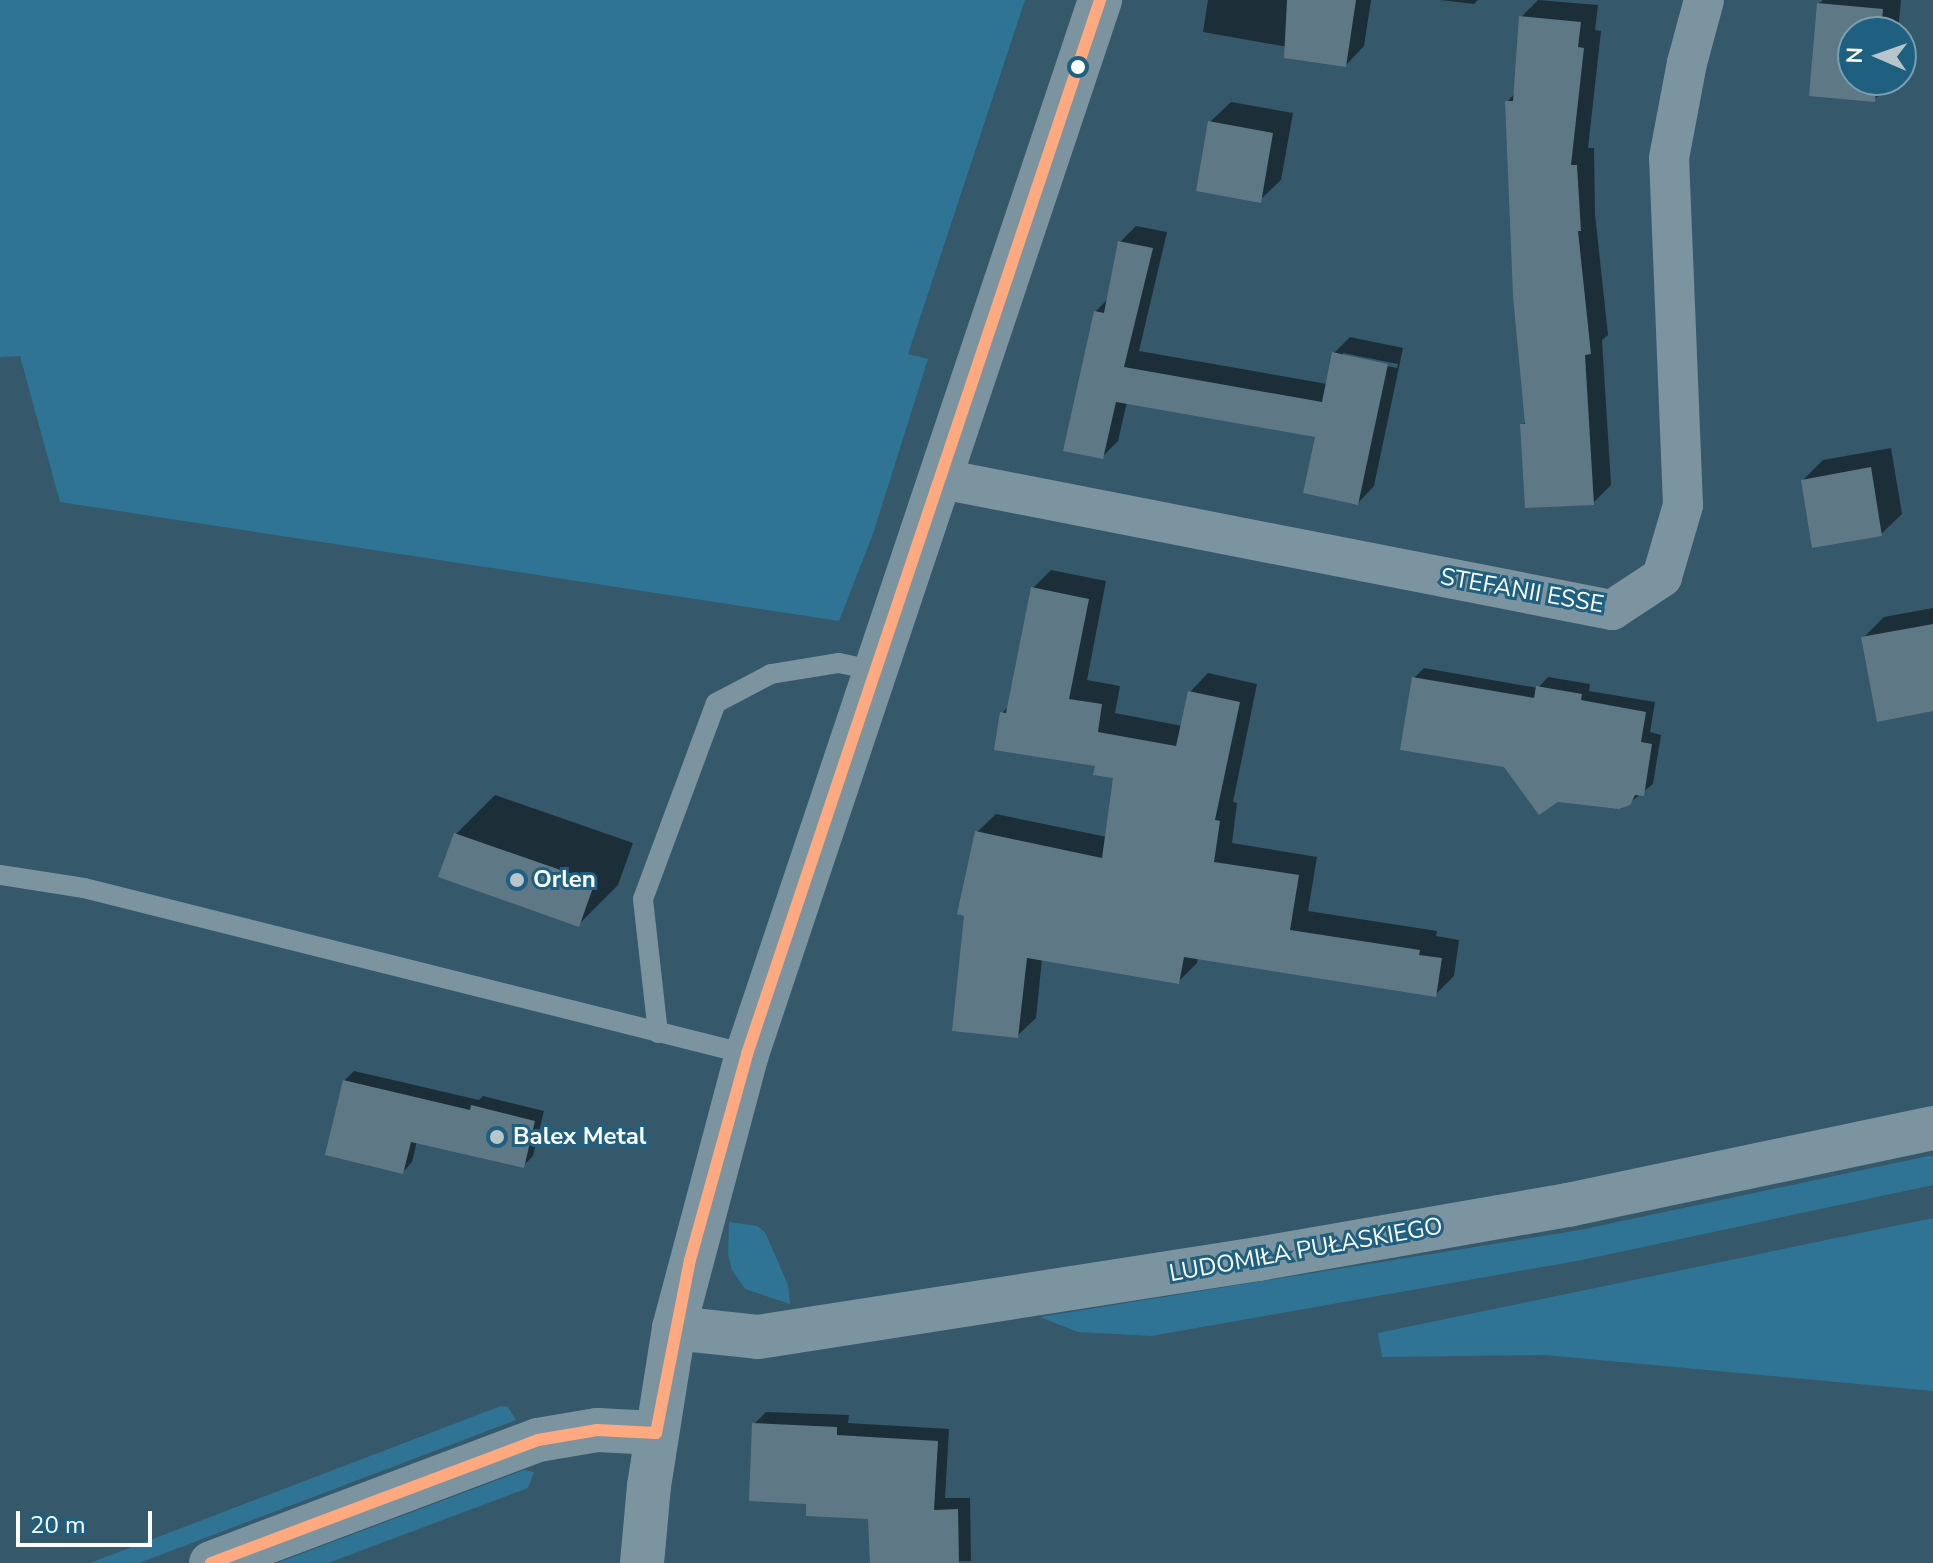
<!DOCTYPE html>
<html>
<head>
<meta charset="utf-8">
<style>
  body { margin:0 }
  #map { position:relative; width:1933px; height:1563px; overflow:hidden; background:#35586a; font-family:"Nunito Sans",sans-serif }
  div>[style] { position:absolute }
  .green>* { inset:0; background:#307495 }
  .shadow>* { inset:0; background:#0007 }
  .building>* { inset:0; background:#5e7886 }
  .service>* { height:20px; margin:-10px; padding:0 10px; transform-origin:10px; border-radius:10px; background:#7b94a0 }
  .minor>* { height:40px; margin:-20px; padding:0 20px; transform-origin:20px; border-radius:20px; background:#7b94a0 }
  .tertiary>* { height:44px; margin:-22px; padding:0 22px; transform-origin:22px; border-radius:22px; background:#7b94a0 }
  .bus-1>* { height:12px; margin:-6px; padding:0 6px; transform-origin:6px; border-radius:6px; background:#ffa980 }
  .dots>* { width:22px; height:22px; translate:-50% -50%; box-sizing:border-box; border:4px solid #1f5f80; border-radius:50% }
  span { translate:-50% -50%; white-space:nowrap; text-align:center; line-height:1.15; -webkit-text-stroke:6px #1f5f80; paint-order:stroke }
  .street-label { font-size:24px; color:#fff }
  .poi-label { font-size:24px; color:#fff; font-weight:700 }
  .left { translate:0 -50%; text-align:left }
  .north { position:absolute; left:1837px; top:16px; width:80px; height:80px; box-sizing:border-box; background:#1f5f80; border:2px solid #799fb3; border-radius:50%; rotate:272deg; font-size:22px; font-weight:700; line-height:32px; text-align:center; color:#fff }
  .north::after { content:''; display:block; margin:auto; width:28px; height:36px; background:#b8c5cb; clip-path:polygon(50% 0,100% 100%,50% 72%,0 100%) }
  .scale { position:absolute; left:16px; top:1511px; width:136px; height:36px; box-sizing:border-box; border:4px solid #fff; border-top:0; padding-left:10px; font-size:24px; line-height:28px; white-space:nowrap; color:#fff; -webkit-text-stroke:6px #1f5f80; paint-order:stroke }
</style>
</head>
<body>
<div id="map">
  <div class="green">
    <div style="clip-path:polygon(0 0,1025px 0,908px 354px,928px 359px,873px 534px,839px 621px,60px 502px,20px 356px,0 357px)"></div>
    <div style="clip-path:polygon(1933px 1155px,1933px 1185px,1582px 1260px,1151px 1336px,1078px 1332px,1040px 1317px,1580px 1230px)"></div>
    <div style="clip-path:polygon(1933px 1218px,1933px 1391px,1545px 1355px,1382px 1357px,1378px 1333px)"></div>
    <div style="clip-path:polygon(729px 1222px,757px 1226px,765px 1232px,788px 1285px,790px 1304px,745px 1289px,732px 1270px,728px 1254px)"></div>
    <div style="clip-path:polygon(501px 1406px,508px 1407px,516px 1420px,139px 1563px,90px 1563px)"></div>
    <div style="clip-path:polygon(524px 1470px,534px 1472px,528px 1488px,328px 1563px,277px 1563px)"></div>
  </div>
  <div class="shadow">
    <div style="clip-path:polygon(1208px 0,1371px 0,1364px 46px,1346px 65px,1288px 47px,1203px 32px)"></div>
    <div style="clip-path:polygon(1440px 0,1478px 0,1474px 4px)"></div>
    <div style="clip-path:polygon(1538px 0,1598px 5px,1595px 30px,1601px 31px,1588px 148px,1594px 148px,1595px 214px,1608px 335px,1602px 340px,1611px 485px,1593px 503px,1522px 425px,1527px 421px,1507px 102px,1515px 93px,1521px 17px)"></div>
    <div style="clip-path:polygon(1823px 0,1901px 0,1898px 32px,1853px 32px,1853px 80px,1893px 80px,1874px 100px,1811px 94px,1818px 4px)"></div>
    <div style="clip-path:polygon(1231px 102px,1293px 113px,1281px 180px,1260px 200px,1210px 122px)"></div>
    <div style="clip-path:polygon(evenodd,1136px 226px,1167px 232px,1139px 351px,1327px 384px,1334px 353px,1350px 337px,1403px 348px,1374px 486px,1358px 503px,1317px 435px,1127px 402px,1118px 441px,1102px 457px,1095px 312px,1109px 298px,1120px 242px,1136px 226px,1343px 353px,1398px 364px,1397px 368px,1343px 357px,1343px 353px)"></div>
    <div style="clip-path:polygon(1891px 448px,1902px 514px,1881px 534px,1803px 480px,1823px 460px)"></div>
    <div style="clip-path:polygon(1051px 570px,1106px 581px,1087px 680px,1120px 686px,1115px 713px,1182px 726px,1190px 692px,1208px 673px,1257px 684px,1233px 802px,1237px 803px,1232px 843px,1317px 857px,1308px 911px,1437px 931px,1436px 936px,1459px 940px,1454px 976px,1435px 995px,1198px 957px,1197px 963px,1178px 982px,1042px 959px,1036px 1018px,1017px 1036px,977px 832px,996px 814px,1107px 837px,1115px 777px,1002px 713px,1009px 706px,1033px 588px)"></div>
    <div style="clip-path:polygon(1933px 608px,1933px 709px,1864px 637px,1884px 617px)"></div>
    <div style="clip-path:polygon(1424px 668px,1538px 688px,1548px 677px,1590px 684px,1589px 691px,1655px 702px,1650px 732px,1661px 735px,1653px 784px,1628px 804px,1505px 765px,1414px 678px)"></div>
    <div style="clip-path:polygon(495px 795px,633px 843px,618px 885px,579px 924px,456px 834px)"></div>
    <div style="clip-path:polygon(354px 1071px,479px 1100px,483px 1096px,544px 1111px,533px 1156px,523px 1166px,417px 1141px,412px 1162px,403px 1172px,344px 1081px)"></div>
    <div style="clip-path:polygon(766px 1412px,849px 1415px,848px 1423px,949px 1429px,945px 1498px,970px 1498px,971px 1561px,872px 1563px,870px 1517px,808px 1502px,754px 1424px)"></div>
  </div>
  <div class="building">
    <div style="clip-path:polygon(1287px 0,1356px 0,1346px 67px,1284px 58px)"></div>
    <div style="clip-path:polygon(1817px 3px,1883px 9px,1881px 32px,1853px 32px,1853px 80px,1877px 80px,1875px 102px,1809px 96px)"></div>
    <div style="clip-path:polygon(1519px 16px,1581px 22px,1578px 47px,1584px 48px,1571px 165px,1577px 165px,1581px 231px,1578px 231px,1591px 354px,1585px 355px,1594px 505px,1525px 508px,1520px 424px,1525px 424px,1513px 296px,1505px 101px,1513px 101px)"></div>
    <div style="clip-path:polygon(1208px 121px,1273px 133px,1261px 203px,1196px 191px)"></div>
    <div style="clip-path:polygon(1118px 241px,1153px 248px,1124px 367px,1322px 402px,1332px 352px,1388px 364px,1358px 505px,1303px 493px,1315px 437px,1116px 402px,1103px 459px,1063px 451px,1094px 311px,1104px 313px)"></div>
    <div style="clip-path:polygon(1871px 467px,1882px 536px,1812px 548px,1801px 480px)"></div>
    <div style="clip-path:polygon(1031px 587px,1089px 599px,1069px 699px,1102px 704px,1098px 732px,1176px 746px,1188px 691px,1240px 702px,1215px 820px,1220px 821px,1214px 862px,1299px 875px,1290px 930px,1420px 950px,1419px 955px,1442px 958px,1436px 997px,1184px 957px,1179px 984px,1027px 958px,1018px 1038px,952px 1031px,964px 916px,957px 914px,975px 831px,1102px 858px,1113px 778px,1093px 775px,1095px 766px,994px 750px,1000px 712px,1006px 713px)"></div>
    <div style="clip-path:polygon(1933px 624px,1933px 711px,1877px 722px,1861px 637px)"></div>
    <div style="clip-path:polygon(1412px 677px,1534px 698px,1536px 686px,1582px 694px,1581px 700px,1646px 712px,1641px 742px,1652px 744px,1644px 796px,1635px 795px,1630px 805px,1619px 809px,1558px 802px,1539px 815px,1504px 767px,1400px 750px)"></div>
    <div style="clip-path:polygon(454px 833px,595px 882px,579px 927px,438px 877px)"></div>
    <div style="clip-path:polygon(343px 1080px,470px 1110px,471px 1105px,535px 1121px,524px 1168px,411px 1142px,403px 1174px,325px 1155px)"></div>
    <div style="clip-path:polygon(752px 1423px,837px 1427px,837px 1435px,938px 1441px,934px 1510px,958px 1509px,959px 1563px,870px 1563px,868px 1519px,806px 1516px,806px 1504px,749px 1501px)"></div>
  </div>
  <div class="service">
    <div style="left:0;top:875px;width:85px;rotate:8.8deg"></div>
    <div style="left:84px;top:888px;width:683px;rotate:14.06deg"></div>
    <div style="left:658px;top:1033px;width:135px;rotate:-96.4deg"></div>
    <div style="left:643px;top:899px;width:209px;rotate:-69.6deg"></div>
    <div style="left:716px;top:703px;width:62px;rotate:-27.8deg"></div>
    <div style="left:771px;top:674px;width:69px;rotate:-9.2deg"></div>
    <div style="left:839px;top:663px;width:40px;rotate:12deg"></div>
  </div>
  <div class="minor">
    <div style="left:942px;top:479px;width:683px;rotate:11.06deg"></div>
    <div style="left:1612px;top:610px;width:60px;rotate:-33.4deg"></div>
    <div style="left:1662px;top:577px;width:75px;rotate:-73.7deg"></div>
    <div style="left:1683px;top:505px;width:347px;rotate:-92.3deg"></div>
    <div style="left:1669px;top:158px;width:97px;rotate:-79.3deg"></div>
    <div style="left:1687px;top:63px;width:65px;rotate:-74.9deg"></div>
  </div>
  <div class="tertiary">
    <div style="left:674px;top:1328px;width:84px;rotate:6.1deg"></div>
    <div style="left:758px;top:1337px;width:506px;rotate:-8.87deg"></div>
    <div style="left:1258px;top:1259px;width:315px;rotate:-9.9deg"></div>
    <div style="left:1568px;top:1205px;width:373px;rotate:-11.9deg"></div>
    <div style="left:211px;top:1563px;width:349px;rotate:-20.6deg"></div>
    <div style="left:538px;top:1440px;width:60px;rotate:-9.6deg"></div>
    <div style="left:597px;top:1430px;width:59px;rotate:2.9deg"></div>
    <div style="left:642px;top:1563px;width:77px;rotate:-84.8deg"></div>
    <div style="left:649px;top:1486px;width:160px;rotate:-81deg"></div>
    <div style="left:674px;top:1328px;width:284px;rotate:-75.1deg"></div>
    <div style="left:747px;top:1054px;width:1112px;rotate:-71.48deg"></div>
  </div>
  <div class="bus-1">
    <div style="left:656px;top:1433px;width:176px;rotate:-78.9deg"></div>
    <div style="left:690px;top:1260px;width:214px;rotate:-74.5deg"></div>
    <div style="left:747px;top:1054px;width:1112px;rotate:-71.48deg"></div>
    <div style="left:211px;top:1563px;width:349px;rotate:-20.6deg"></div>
    <div style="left:538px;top:1440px;width:60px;rotate:-9.6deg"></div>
    <div style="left:597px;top:1430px;width:59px;rotate:2.9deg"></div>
  </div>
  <div class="dots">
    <div style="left:1078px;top:67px;background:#fff"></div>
    <div style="left:517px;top:880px;background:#b8c5cb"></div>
    <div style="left:497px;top:1137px;background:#b8c5cb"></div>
  </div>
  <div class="street-label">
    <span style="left:1522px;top:591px;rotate:10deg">STEFANII ESSE</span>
    <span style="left:1306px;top:1250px;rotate:-10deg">LUDOMIŁA PUŁASKIEGO</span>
  </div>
  <div class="poi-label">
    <span class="left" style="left:533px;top:880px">Orlen</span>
    <span class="left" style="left:513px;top:1137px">Balex Metal</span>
  </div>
  <div class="north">N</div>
  <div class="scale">20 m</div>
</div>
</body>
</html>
